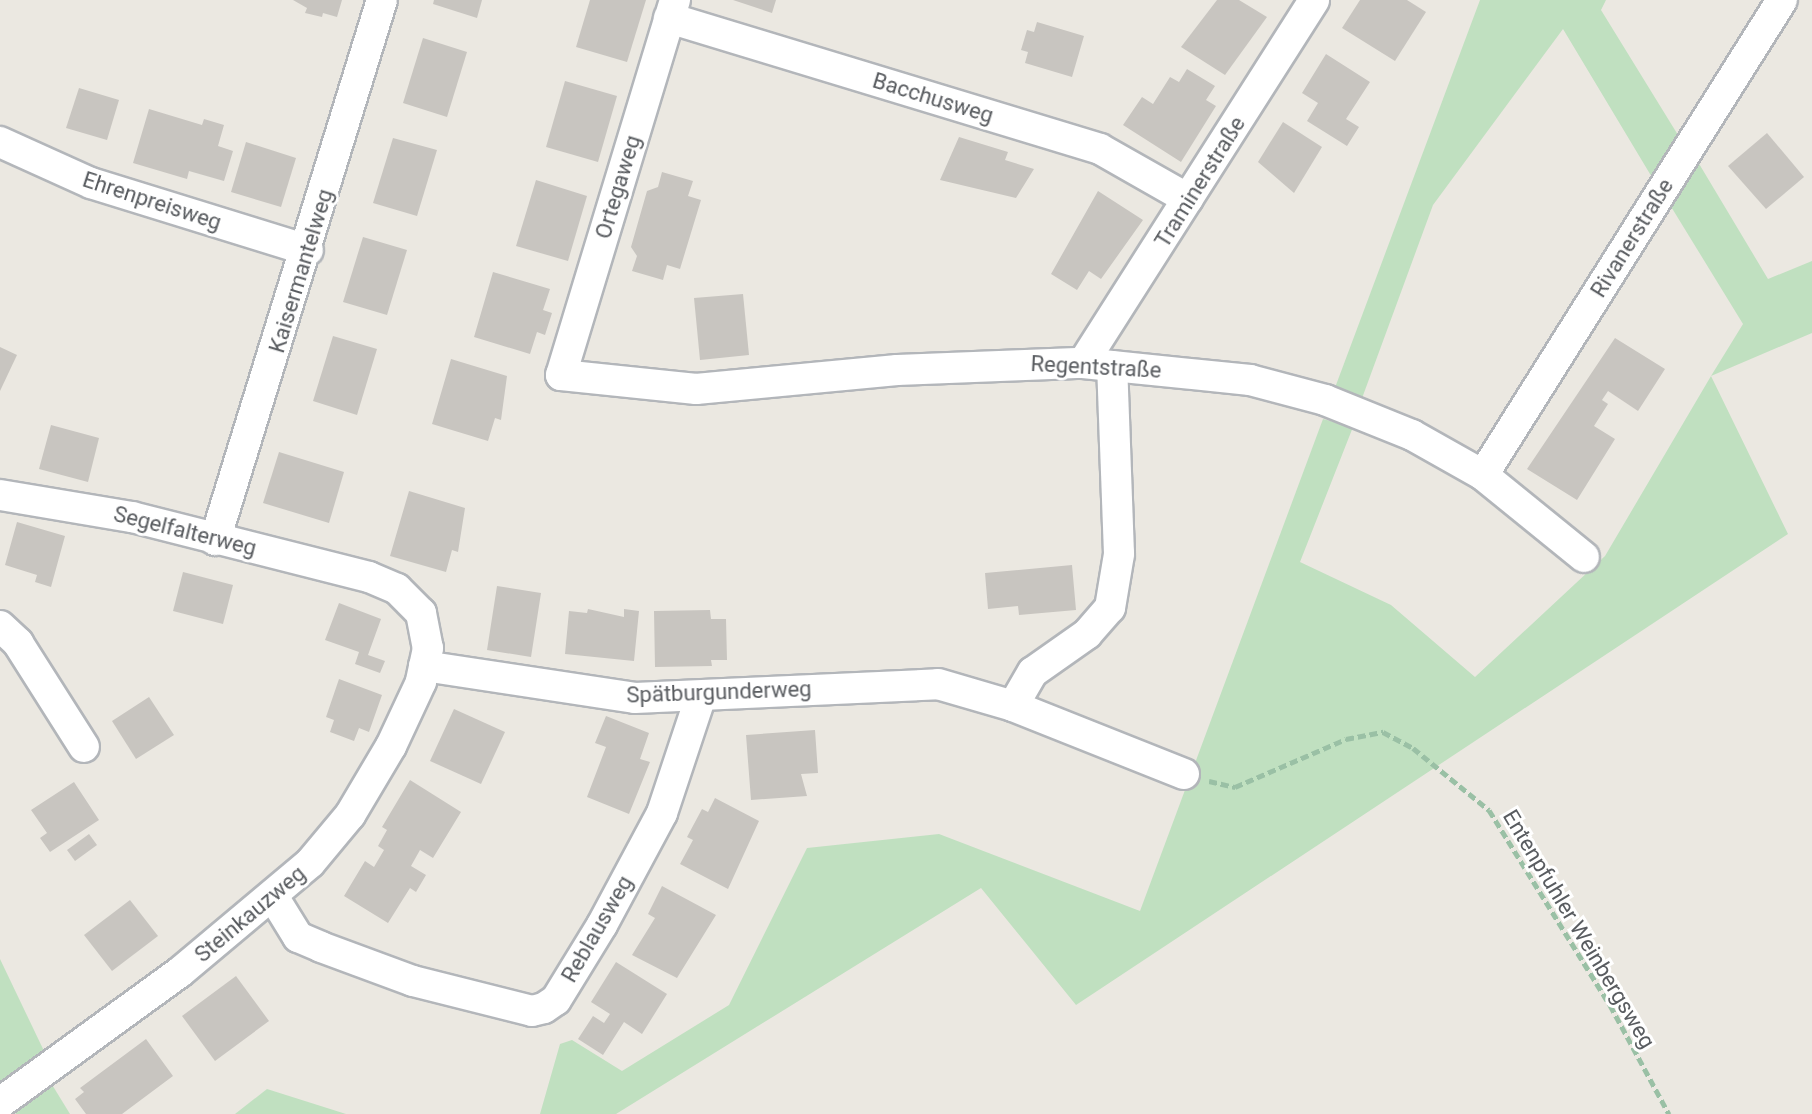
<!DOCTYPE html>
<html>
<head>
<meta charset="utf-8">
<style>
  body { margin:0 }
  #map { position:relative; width:1812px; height:1114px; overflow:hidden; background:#ebe8e1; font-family:Roboto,sans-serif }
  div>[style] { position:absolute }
  .green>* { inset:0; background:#c0e0c0 }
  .building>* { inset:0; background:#c8c5c0 }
  .path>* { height:5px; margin-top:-2.5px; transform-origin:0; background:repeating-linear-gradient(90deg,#9ac0a5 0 8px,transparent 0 12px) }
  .roads { filter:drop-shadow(2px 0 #b3b6ba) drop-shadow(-2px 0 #b3b6ba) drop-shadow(0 2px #b3b6ba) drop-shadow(0 -2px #b3b6ba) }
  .street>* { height:30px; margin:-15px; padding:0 15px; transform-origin:15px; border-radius:15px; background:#fff }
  span { translate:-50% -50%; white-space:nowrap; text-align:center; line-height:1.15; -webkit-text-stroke:6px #fff; paint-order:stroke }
  .street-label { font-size:22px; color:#595c60 }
</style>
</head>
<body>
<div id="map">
  <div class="green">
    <div style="clip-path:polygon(1480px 0,1606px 0,1601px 10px,1678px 135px,1653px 179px,1563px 29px,1433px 205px,1361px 401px,1333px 393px)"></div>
    <div style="clip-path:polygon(1698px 162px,1768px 279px,1812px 261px,1812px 333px,1711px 376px,1788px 534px,1076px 1005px,981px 888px,616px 1114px,540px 1114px,560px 1044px,572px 1040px,622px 1071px,729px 1005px,807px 848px,939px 834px,1140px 911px,1323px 419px,1353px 427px,1300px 562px,1391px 605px,1475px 677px,1605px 556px,1711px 376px,1743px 324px,1670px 205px)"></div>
    <div style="clip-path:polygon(0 959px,44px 1051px,0 1082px)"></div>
    <div style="clip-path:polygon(51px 1083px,70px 1114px,15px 1114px)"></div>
    <div style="clip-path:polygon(267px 1089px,346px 1114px,235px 1114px)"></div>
  </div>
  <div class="building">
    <div style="clip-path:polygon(293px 0,342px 0,337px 17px,323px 13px,322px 17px,305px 13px,307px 8px)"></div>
    <div style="clip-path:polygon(434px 0,482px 0,477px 18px,433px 4px)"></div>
    <div style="clip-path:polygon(590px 0,646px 0,627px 62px,576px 47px)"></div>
    <div style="clip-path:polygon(733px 0,776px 0,772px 13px)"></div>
    <div style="clip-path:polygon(1217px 0,1239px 0,1267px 17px,1225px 75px,1181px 47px)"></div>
    <div style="clip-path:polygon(1360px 0,1407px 0,1426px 12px,1395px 61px,1342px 28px)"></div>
    <div style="clip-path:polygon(1037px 22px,1084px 36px,1072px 77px,1025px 63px,1028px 52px,1021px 50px,1027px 30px,1034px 32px)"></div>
    <div style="clip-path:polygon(423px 38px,467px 52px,447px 117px,403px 103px)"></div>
    <div style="clip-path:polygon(1326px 54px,1370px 82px,1346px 119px,1359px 127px,1347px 146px,1307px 121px,1318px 103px,1302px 93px)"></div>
    <div style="clip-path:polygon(1187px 69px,1215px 86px,1206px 100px,1216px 106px,1181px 162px,1123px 125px,1142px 97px,1153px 104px,1170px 77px,1179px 82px)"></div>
    <div style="clip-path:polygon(565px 81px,617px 96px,598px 162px,546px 147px)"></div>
    <div style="clip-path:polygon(79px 88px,119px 100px,107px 140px,66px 128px)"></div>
    <div style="clip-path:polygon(149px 109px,202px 125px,204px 119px,224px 125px,218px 146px,233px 151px,224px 181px,189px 171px,187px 179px,133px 163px)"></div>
    <div style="clip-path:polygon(1283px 122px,1322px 147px,1294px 193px,1258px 162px)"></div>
    <div style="clip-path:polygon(1767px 133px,1804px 177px,1766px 209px,1728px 166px)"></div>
    <div style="clip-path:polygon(959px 137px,1008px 152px,1005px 160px,1034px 169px,1016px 198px,940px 180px)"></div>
    <div style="clip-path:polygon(393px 138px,437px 150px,417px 216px,373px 203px)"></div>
    <div style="clip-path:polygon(246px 142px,296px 158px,281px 207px,231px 192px)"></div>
    <div style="clip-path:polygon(662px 172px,693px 181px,688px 196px,701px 200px,680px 269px,667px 265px,663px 280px,632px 271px,637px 256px,631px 247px,647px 191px,658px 187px)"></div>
    <div style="clip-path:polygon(536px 180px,587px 196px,568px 261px,516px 246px)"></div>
    <div style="clip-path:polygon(1098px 191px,1143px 220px,1101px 279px,1089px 271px,1077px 290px,1051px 274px)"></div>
    <div style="clip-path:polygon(363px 237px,407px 250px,387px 315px,343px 302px)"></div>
    <div style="clip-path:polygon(493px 272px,550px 289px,543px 310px,552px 313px,545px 335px,537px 332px,530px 354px,474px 337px)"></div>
    <div style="clip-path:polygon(743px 294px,749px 355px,700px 360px,694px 298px)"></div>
    <div style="clip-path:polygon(333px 336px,377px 349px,357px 415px,313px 401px)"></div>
    <div style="clip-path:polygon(1615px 338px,1665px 369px,1638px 411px,1608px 391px,1602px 400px,1608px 404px,1594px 426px,1615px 439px,1577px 500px,1527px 469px)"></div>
    <div style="clip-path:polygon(0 347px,17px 355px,0 391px)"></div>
    <div style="clip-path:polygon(451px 359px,507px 376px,501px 420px,495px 418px,488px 441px,432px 424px)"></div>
    <div style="clip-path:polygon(51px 425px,99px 438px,88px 482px,39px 469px)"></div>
    <div style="clip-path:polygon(279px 452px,344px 472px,329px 523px,263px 503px)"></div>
    <div style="clip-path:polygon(409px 491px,465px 508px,458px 552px,452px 550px,446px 572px,390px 556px)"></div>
    <div style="clip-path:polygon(17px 522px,65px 536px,51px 587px,35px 582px,37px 575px,5px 565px)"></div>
    <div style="clip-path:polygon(1072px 565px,1076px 610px,1019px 615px,1018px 606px,988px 609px,985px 573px)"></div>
    <div style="clip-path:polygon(183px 572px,233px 585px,223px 624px,173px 611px)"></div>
    <div style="clip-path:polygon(497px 586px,541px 593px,531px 657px,487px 650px)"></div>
    <div style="clip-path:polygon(339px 603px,381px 619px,368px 655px,385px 661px,380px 673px,355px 664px,359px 652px,325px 640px)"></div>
    <div style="clip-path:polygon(588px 609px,624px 617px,624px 609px,639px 611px,634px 661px,565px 654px,569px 611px,587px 613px)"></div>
    <div style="clip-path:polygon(710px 610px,711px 619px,726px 619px,727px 660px,711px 660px,712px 666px,655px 667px,654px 611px)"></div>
    <div style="clip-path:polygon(339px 679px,382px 695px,369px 732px,359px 728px,354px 741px,330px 732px,334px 720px,326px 717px)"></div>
    <div style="clip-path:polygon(149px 697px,174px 735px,136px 759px,112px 721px)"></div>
    <div style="clip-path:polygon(454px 709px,505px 732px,481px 784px,430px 761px)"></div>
    <div style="clip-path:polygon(606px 716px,649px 733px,640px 759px,650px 762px,629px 814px,587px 797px,606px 747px,595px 743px)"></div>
    <div style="clip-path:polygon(815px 730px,818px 773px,801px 774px,807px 796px,751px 800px,746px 735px)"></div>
    <div style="clip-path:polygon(410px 780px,461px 812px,433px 858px,420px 850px,411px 866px,426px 875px,416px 892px,410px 888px,388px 923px,344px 896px,365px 861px,374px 867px,384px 850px,378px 846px,387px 830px,382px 827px)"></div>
    <div style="clip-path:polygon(74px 782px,99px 820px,50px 852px,40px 838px,47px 833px,31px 810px)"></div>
    <div style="clip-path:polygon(715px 798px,759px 821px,728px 889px,680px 864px,693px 840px,687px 837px,702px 809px,708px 812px)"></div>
    <div style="clip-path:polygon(89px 834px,97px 845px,75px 861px,67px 850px)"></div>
    <div style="clip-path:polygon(662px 886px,716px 915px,677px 978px,632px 955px,655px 918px,648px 914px)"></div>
    <div style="clip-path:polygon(130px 900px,158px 936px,112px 971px,84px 935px)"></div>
    <div style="clip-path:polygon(616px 962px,667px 994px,642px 1034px,624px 1022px,603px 1055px,578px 1039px,593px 1016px,604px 1023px,610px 1014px,591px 1002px)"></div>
    <div style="clip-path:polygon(236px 976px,269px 1021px,215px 1061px,182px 1016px)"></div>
    <div style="clip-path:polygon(146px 1039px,173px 1076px,122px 1114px,86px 1114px,75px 1099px,84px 1092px,80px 1088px)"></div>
  </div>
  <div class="path">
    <div style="left:1209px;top:781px;width:27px;rotate:13deg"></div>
    <div style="left:1235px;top:787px;width:121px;rotate:-23.4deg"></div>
    <div style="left:1346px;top:739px;width:38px;rotate:-11deg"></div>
    <div style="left:1383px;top:732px;width:34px;rotate:28deg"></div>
    <div style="left:1413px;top:748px;width:98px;rotate:39.2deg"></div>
    <div style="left:1489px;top:810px;width:229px;rotate:58.2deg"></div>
    <div style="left:1610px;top:1005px;width:124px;rotate:61.6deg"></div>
  </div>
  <div class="roads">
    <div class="street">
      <div style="left:675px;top:0;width:392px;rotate:106.9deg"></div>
      <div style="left:561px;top:375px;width:136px;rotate:5.9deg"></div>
      <div style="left:696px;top:389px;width:202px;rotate:-5.4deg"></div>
      <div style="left:897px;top:370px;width:186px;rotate:-2.2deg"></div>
      <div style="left:1083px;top:363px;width:168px;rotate:5.8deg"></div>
      <div style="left:1250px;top:380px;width:78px;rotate:14.9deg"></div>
      <div style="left:1325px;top:400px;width:94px;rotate:21.9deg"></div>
      <div style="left:1412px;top:435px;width:81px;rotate:29.4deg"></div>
      <div style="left:1483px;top:475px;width:130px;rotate:39.1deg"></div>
      <div style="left:669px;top:18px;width:450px;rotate:16.9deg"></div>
      <div style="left:1100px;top:149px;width:101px;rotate:29.6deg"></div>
      <div style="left:0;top:142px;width:100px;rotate:24.3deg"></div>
      <div style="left:91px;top:183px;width:227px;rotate:17.2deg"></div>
      <div style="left:1083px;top:363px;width:430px;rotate:-57.5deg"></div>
      <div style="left:1483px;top:475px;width:561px;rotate:-57.81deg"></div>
      <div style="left:0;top:495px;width:134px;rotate:9.5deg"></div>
      <div style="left:132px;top:517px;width:244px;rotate:14.2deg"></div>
      <div style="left:369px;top:577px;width:30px;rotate:23deg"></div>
      <div style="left:397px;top:589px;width:34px;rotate:45deg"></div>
      <div style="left:421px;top:613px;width:36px;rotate:79deg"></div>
      <div style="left:428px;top:648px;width:35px;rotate:102deg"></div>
      <div style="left:421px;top:682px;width:71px;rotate:115.1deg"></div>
      <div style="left:391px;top:746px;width:80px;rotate:120.7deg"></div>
      <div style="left:350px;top:815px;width:62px;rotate:129.8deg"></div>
      <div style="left:310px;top:863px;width:170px;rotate:140deg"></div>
      <div style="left:180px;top:972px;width:223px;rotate:144deg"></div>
      <div style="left:215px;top:540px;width:565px;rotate:-72.82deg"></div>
      <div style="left:0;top:626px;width:25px;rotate:43deg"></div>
      <div style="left:18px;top:643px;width:123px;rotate:57.6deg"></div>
      <div style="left:424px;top:666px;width:213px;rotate:8.6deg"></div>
      <div style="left:635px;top:698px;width:303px;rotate:-2.6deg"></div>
      <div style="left:938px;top:684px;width:78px;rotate:16.3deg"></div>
      <div style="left:1013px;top:706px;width:184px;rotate:21.7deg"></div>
      <div style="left:1013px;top:706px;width:39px;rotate:-60deg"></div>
      <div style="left:1033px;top:672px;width:66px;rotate:-35.1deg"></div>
      <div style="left:1087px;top:634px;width:35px;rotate:-49deg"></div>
      <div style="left:1110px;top:608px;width:55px;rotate:-80.5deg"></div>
      <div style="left:1119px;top:554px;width:188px;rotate:-92.1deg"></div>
      <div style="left:274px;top:898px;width:46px;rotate:58.4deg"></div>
      <div style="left:298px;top:937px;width:25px;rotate:23deg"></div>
      <div style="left:321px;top:947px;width:98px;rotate:20.3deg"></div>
      <div style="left:413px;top:981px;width:123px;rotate:14.1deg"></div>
      <div style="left:532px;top:1011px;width:12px;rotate:-14deg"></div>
      <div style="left:544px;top:1008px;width:14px;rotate:-34deg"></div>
      <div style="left:556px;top:1000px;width:88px;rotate:-58.5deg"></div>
      <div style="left:602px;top:925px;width:127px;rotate:-61.8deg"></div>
      <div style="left:662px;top:813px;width:123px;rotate:-71.6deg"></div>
    </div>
  </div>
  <div class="street-label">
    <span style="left:933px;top:98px;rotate:17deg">Bacchusweg</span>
    <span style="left:1200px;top:182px;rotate:-58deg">Traminerstraße</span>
    <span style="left:618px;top:187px;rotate:-73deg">Ortegaweg</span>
    <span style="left:152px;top:201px;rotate:18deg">Ehrenpreisweg</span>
    <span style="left:1632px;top:238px;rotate:-58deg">Rivanerstraße</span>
    <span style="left:301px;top:271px;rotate:-73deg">Kaisermantelweg</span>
    <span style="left:1096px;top:367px;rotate:3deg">Regentstraße</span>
    <span style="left:185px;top:531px;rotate:14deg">Segelfalterweg</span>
    <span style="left:719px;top:692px;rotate:-2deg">Spätburgunderweg</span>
    <span style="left:250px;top:914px;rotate:-40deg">Steinkauzweg</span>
    <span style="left:597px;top:929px;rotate:-60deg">Reblausweg</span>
    <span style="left:1579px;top:929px;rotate:59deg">Entenpfuhler Weinbergsweg</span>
  </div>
</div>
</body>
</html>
